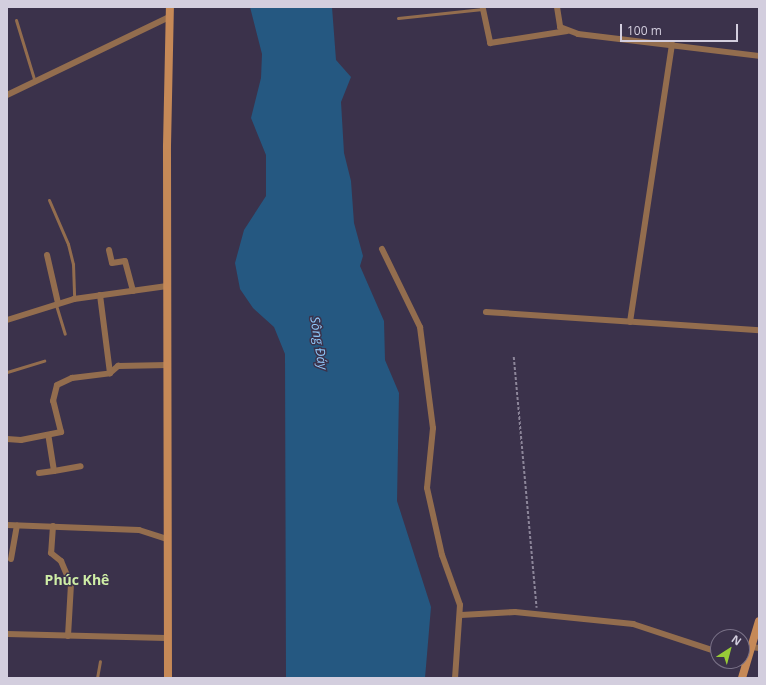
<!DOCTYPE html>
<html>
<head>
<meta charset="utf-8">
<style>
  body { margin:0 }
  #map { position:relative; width:766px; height:685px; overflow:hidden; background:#3b324b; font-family:"Open Sans",sans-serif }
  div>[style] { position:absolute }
  .water>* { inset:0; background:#255881 }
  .path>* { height:1.5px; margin-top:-0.75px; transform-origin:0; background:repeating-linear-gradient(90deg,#8d869a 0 3px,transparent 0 5px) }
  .lane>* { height:3px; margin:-1.5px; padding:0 1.5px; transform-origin:1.5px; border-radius:1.5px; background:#936d4e }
  .street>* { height:6px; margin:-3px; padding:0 3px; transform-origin:3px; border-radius:3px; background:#936d4e }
  .secondary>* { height:8px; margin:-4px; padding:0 4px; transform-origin:4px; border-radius:4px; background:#c68957 }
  span { translate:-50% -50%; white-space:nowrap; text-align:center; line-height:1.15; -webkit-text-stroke:3px #3b324b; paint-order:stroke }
  .water-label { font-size:13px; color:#90cafc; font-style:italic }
  .quarter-label { font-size:14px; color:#cfeea6; font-weight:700 }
  .frame { position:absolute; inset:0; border:8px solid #d3cede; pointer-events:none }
  .north { position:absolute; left:710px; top:629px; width:40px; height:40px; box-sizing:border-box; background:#3b324b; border:1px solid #787086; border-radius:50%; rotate:36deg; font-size:11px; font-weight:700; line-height:16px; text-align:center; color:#d3cede }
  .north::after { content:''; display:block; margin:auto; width:14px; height:18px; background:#98cb37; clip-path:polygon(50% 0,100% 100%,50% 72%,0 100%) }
  .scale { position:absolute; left:620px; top:24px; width:118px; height:18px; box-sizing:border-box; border:2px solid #d3cede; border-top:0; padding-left:5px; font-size:12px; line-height:14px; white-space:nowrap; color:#d3cede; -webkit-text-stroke:3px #3b324b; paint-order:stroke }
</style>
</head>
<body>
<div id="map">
  <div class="water">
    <div style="clip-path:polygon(250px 7px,332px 7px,336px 60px,351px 77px,341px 102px,344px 153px,351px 181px,354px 223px,363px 256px,360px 266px,384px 321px,385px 360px,399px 393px,397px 501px,431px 607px,425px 678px,286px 678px,285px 354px,274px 327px,253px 308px,240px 289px,235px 263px,244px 230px,266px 196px,266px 155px,251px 118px,261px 78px,262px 54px)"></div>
  </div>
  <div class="path">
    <div style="left:514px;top:357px;width:252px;rotate:84.8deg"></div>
  </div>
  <div class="lane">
    <div style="left:398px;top:18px;width:85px;rotate:-6deg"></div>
    <div style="left:16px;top:20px;width:65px;rotate:73deg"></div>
    <div style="left:49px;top:200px;width:48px;rotate:66.6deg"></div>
    <div style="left:68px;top:244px;width:21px;rotate:76deg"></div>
    <div style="left:73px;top:264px;width:35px;rotate:88deg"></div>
    <div style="left:56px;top:305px;width:30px;rotate:73deg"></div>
    <div style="left:7px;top:372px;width:39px;rotate:-17deg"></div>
    <div style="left:97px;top:678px;width:17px;rotate:-80deg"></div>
  </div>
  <div class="street">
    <div style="left:557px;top:7px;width:20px;rotate:81deg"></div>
    <div style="left:560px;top:27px;width:19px;rotate:21deg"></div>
    <div style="left:578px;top:34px;width:182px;rotate:6.9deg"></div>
    <div style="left:483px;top:9px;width:35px;rotate:78deg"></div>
    <div style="left:490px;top:43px;width:78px;rotate:-8.9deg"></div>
    <div style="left:7px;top:95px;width:180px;rotate:-25.7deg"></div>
    <div style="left:382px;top:249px;width:87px;rotate:64deg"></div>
    <div style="left:420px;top:327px;width:102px;rotate:82.7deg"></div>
    <div style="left:433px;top:428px;width:60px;rotate:95.7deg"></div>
    <div style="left:427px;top:488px;width:69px;rotate:77.4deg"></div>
    <div style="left:442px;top:555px;width:53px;rotate:70.2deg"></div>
    <div style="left:460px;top:605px;width:73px;rotate:93.9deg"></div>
    <div style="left:109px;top:250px;width:13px;rotate:77deg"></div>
    <div style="left:112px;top:263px;width:13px;rotate:-9deg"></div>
    <div style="left:125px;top:261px;width:31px;rotate:75deg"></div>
    <div style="left:47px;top:255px;width:49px;rotate:77.1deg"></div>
    <div style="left:100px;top:295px;width:79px;rotate:82.7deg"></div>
    <div style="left:486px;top:312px;width:274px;rotate:3.8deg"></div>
    <div style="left:7px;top:320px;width:70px;rotate:-17.4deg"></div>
    <div style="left:74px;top:299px;width:94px;rotate:-8deg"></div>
    <div style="left:630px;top:322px;width:281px;rotate:-81.4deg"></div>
    <div style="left:7px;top:439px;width:14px;rotate:4deg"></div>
    <div style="left:21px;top:440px;width:41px;rotate:-11.3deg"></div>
    <div style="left:61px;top:432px;width:32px;rotate:-104deg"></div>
    <div style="left:53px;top:401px;width:16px;rotate:-76deg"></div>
    <div style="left:57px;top:385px;width:17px;rotate:-25deg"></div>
    <div style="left:72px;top:378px;width:38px;rotate:-7deg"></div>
    <div style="left:110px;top:373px;width:11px;rotate:-41deg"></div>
    <div style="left:118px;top:366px;width:50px;rotate:-1.1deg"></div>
    <div style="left:54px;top:471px;width:27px;rotate:-10deg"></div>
    <div style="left:39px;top:473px;width:15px;rotate:-8deg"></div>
    <div style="left:54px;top:471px;width:36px;rotate:-99deg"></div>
    <div style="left:7px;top:525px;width:132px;rotate:2.2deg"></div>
    <div style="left:139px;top:530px;width:29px;rotate:18deg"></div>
    <div style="left:53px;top:526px;width:27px;rotate:94deg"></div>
    <div style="left:51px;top:553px;width:13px;rotate:39deg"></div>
    <div style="left:61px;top:561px;width:25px;rotate:67deg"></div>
    <div style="left:71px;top:584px;width:52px;rotate:93.3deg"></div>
    <div style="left:11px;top:559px;width:34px;rotate:-80deg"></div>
    <div style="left:461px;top:615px;width:54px;rotate:-3.2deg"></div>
    <div style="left:515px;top:612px;width:119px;rotate:5.8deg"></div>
    <div style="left:633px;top:624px;width:89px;rotate:18.2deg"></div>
    <div style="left:7px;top:634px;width:159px;rotate:1.4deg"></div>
    <div style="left:752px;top:647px;width:7px;rotate:8deg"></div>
    <div style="left:738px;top:661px;width:9px;rotate:27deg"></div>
  </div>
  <div class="secondary">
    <div style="left:168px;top:678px;width:532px;rotate:-90.11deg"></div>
    <div style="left:167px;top:146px;width:139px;rotate:-88.8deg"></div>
    <div style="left:742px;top:678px;width:59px;rotate:-73.4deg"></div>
  </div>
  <div class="water-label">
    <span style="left:319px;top:343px;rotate:81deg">Sông Đáy</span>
  </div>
  <div class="quarter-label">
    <span style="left:77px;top:580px">Phúc Khê</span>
  </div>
  <div class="frame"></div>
  <div class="north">N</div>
  <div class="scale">100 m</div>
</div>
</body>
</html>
